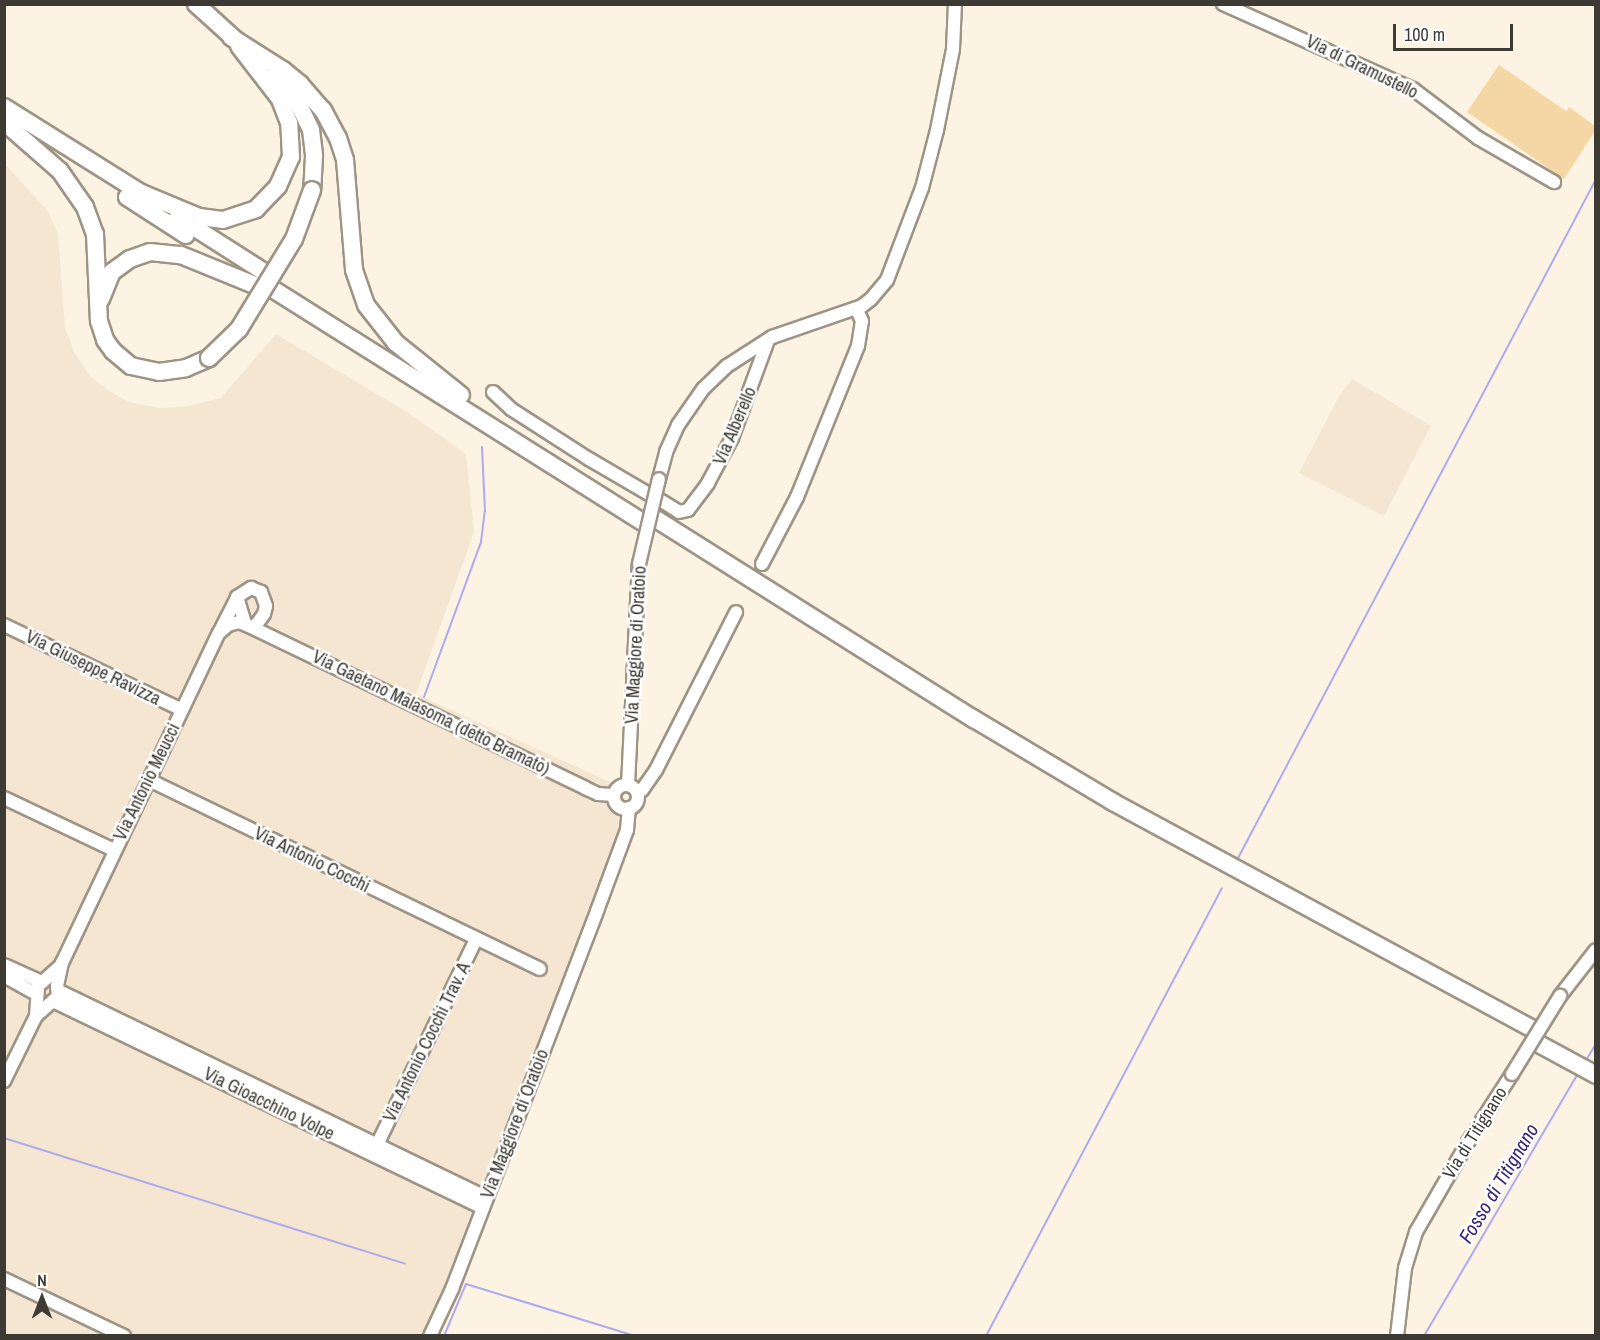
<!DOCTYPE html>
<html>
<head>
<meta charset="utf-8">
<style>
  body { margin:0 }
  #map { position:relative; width:1600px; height:1340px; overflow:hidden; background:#fcf3e3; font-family:"Archivo Narrow",sans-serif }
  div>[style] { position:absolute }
  .built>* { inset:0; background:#f4e6d0 }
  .green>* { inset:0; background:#f5d7a5 }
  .stream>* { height:2px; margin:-1px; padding:0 1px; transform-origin:1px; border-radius:1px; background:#adaaf2 }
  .roads { filter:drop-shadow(2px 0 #9d9485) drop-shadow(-2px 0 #9d9485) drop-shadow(0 2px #9d9485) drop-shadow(0 -2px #9d9485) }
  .minor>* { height:12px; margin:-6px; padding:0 6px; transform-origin:6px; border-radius:6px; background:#fff }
  .minor>.ring { margin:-6px; padding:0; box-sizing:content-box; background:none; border:12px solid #fff; border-radius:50% }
  .highway>* { height:16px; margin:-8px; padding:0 8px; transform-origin:8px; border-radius:8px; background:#fff }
  .bridges { filter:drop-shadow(2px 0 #9d9485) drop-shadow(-2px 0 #9d9485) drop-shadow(0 2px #9d9485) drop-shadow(0 -2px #9d9485) }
  .minor-bridge>* { height:12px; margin:-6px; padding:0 6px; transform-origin:6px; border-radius:6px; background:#fff }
  .highway-bridge>* { height:16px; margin:-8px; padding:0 8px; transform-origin:8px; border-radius:8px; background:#fff }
  span { translate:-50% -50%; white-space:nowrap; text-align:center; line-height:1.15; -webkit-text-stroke:5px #fff; paint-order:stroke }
  .street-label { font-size:18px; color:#3d3a33 }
  .water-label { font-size:20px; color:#352678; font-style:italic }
  .frame { position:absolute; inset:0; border:6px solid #3d3a33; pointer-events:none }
  .north { position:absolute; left:12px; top:1268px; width:60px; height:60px; -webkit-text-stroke:4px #fff; paint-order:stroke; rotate:0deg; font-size:16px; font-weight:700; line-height:24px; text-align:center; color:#3d3a33 }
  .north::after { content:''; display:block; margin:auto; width:21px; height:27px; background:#3d3a33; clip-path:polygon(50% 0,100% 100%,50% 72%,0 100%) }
  .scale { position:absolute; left:1393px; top:24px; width:120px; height:27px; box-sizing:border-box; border:3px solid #3d3a33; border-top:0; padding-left:8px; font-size:18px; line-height:21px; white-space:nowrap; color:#3d3a33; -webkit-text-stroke:4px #fff; paint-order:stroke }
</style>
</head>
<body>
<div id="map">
  <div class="built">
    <div style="clip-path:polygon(4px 163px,47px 210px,58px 234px,65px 328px,75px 354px,90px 376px,109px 391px,129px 402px,159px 408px,183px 407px,221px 398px,276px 334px,407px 412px,466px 454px,474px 532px,416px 694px,614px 784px,621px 830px,490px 1180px,490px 1215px,439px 1335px,5px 1335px)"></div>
    <div style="clip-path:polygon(1352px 379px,1431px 426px,1384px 516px,1299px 473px,1338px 398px)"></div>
  </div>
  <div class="green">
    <div style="clip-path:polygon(1499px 65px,1566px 111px,1569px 107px,1595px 126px,1595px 131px,1564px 179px,1467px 112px)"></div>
  </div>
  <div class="stream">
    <div style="left:424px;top:697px;width:165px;rotate:-69.8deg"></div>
    <div style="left:481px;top:542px;width:31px;rotate:-83deg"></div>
    <div style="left:485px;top:511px;width:64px;rotate:-92.7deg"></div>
    <div style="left:1237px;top:860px;width:770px;rotate:-62.2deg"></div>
    <div style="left:1585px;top:1062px;width:21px;rotate:-59deg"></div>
    <div style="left:4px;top:1138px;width:420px;rotate:17.4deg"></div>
    <div style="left:444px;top:1336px;width:56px;rotate:-67.1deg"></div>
    <div style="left:466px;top:1284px;width:177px;rotate:17.1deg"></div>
    <div style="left:986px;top:1336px;width:506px;rotate:-62.22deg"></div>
    <div style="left:1424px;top:1336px;width:306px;rotate:-59.6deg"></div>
  </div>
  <div class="roads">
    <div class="minor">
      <div style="left:1223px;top:4px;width:208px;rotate:24.1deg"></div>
      <div style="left:1413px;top:89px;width:81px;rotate:37deg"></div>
      <div style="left:1478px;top:138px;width:88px;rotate:30.1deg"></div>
      <div style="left:493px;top:392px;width:25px;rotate:43deg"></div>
      <div style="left:511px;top:409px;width:93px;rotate:32.7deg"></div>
      <div style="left:589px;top:459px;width:69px;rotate:30.3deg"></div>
      <div style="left:659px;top:479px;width:28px;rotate:-75deg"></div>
      <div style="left:666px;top:452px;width:30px;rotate:-66deg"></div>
      <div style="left:678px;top:425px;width:44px;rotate:-55.2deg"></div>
      <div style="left:703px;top:389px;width:33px;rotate:-44deg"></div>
      <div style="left:727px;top:366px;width:54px;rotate:-32.8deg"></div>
      <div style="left:772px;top:337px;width:95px;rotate:-19deg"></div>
      <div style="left:862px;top:306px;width:11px;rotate:-38deg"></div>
      <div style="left:871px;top:299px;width:25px;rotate:-50deg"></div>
      <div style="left:887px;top:280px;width:98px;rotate:-69.2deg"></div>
      <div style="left:922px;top:188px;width:60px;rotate:-75.5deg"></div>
      <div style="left:937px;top:130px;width:83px;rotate:-78.8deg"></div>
      <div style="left:953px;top:49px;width:45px;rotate:-87.5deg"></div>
      <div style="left:660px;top:500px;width:22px;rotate:32deg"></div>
      <div style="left:679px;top:512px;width:9px;rotate:-13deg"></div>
      <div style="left:688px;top:510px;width:34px;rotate:-53deg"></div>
      <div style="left:708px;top:483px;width:51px;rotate:-61.9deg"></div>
      <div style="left:732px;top:438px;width:104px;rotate:-69.8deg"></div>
      <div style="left:762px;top:564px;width:76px;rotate:-62.4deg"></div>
      <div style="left:797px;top:497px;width:163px;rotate:-68deg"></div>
      <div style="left:858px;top:346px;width:25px;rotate:-81deg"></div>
      <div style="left:862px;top:321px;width:14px;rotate:-115deg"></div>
      <div style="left:237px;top:597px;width:28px;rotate:73deg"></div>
      <div style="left:4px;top:625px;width:197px;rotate:25.5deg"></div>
      <div style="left:220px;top:631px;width:38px;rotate:-63deg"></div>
      <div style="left:237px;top:597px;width:17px;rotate:-33deg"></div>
      <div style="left:251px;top:588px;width:11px;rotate:22deg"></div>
      <div style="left:261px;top:592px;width:15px;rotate:70deg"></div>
      <div style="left:266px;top:606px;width:8px;rotate:104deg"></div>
      <div style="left:264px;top:614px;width:17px;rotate:126deg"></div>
      <div style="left:149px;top:780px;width:434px;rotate:25.8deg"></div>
      <div style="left:628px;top:785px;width:221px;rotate:-87.2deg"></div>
      <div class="ring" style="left:614px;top:785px;width:12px;height:12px"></div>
      <div style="left:637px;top:792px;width:5px;rotate:-22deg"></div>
      <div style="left:642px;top:790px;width:24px;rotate:-55deg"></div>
      <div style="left:656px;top:770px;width:177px;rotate:-63.1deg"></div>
      <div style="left:4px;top:798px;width:122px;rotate:25.3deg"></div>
      <div style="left:4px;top:965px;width:42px;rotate:24.1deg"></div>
      <div style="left:4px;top:976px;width:38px;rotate:29deg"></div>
      <div style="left:59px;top:991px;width:475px;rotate:25.8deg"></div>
      <div style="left:1560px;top:996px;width:58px;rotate:-52deg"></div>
      <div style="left:53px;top:1001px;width:477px;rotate:25.7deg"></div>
      <div style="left:36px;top:1016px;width:30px;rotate:-86deg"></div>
      <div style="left:38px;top:986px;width:31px;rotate:-42deg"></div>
      <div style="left:4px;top:1081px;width:72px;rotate:-63.8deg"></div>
      <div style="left:36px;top:1016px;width:30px;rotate:-42deg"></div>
      <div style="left:58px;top:996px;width:10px;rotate:-96deg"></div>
      <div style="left:57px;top:986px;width:24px;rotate:-78deg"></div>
      <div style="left:62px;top:963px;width:365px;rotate:-64.6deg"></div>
      <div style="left:219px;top:633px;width:12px;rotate:-42deg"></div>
      <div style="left:228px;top:625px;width:11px;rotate:-15deg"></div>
      <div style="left:239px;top:622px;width:11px;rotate:22deg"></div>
      <div style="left:249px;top:626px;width:373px;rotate:25.7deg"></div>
      <div style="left:585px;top:788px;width:14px;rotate:25deg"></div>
      <div style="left:598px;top:794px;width:16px;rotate:4deg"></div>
      <div style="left:377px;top:1145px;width:229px;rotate:-64.3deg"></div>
      <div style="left:4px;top:1279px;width:133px;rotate:25.4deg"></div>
      <div style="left:430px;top:1336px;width:52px;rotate:-64.9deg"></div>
      <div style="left:452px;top:1289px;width:405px;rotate:-69deg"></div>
      <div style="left:597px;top:911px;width:86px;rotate:-69.7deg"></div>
      <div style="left:627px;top:830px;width:22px;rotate:-85deg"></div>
      <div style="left:1397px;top:1336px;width:68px;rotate:-83.3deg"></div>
      <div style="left:1405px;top:1268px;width:38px;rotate:-73deg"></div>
      <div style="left:1416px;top:1232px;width:104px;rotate:-60deg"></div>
      <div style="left:1468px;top:1142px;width:81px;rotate:-57.1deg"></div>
    </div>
    <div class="highway">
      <div style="left:196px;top:4px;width:59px;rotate:42.3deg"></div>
      <div style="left:231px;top:37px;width:62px;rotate:32.4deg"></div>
      <div style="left:283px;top:70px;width:22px;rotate:39deg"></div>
      <div style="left:300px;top:84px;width:35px;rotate:49deg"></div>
      <div style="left:323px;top:110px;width:32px;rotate:62deg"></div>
      <div style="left:338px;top:138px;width:23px;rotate:72deg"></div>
      <div style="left:345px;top:160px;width:110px;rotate:85.3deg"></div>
      <div style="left:354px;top:270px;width:37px;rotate:71deg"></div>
      <div style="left:366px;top:305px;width:48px;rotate:51.7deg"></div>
      <div style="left:396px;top:343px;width:83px;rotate:38.7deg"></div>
      <div style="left:275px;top:75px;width:34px;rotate:50deg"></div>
      <div style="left:297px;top:101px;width:32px;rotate:64deg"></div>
      <div style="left:311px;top:130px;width:26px;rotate:83deg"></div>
      <div style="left:314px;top:156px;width:34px;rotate:93deg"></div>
      <div style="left:4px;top:107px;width:168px;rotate:32.1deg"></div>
      <div style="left:4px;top:122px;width:74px;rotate:41.2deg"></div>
      <div style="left:60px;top:171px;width:44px;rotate:55.2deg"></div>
      <div style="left:85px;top:207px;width:29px;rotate:70deg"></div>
      <div style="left:95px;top:234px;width:87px;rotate:87.4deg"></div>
      <div style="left:99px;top:321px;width:20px;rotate:72deg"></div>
      <div style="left:105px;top:340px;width:14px;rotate:54deg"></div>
      <div style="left:113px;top:351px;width:23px;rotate:40deg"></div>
      <div style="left:131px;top:366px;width:29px;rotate:12deg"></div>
      <div style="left:159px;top:372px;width:27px;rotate:-8deg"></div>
      <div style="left:186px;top:368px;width:25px;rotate:-23deg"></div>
      <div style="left:137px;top:191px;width:67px;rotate:22.8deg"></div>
      <div style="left:199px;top:217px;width:24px;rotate:7deg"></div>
      <div style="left:223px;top:220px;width:35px;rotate:-18deg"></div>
      <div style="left:256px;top:209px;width:32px;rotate:-46deg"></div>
      <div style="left:278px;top:186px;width:32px;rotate:-66deg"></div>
      <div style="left:291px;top:157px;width:34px;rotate:-93deg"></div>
      <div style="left:289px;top:123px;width:26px;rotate:-111deg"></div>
      <div style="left:280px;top:99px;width:67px;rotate:-127.7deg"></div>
      <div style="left:127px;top:197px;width:70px;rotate:32.8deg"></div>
      <div style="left:178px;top:217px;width:104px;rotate:32.5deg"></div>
      <div style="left:271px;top:288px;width:439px;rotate:32.2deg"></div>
      <div style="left:101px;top:299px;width:29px;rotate:-68deg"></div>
      <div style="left:112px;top:272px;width:22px;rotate:-36deg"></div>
      <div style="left:130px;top:259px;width:21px;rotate:-19deg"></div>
      <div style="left:150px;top:252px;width:31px;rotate:6deg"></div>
      <div style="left:181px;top:255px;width:82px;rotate:22.2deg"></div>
      <div style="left:656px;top:519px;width:376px;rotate:32.2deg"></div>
      <div style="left:974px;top:719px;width:162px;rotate:30.8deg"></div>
      <div style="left:1113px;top:802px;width:477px;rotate:28.4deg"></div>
      <div style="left:1539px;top:1044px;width:65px;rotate:28.5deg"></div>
    </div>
  </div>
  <div class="bridges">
    <div class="minor-bridge">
      <div style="left:639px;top:564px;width:87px;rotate:-76.8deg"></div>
      <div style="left:1512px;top:1074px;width:92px;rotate:-58.4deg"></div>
    </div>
    <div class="highway-bridge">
      <div style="left:209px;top:358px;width:42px;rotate:-44deg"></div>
      <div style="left:239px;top:329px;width:105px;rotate:-58.6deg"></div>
      <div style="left:294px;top:239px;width:52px;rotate:-69.8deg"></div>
    </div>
  </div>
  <div class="street-label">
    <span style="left:1362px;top:67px;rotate:26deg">Via di Gramustello</span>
    <span style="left:735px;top:426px;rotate:-67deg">Via Alberello</span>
    <span style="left:636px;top:645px;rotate:-87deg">Via Maggiore di Oratoio</span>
    <span style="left:93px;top:668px;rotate:26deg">Via Giuseppe Ravizza</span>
    <span style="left:431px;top:713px;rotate:26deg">Via Gaetano Malasoma (detto Bramato)</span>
    <span style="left:147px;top:782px;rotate:-64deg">Via Antonio Meucci</span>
    <span style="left:312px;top:860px;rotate:26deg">Via Antonio Cocchi</span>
    <span style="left:427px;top:1042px;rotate:-64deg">Via Antonio Cocchi Trav. A</span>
    <span style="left:269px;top:1104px;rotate:26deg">Via Gioacchino Volpe</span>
    <span style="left:515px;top:1124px;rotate:-69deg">Via Maggiore di Oratoio</span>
    <span style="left:1475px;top:1133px;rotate:-58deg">Via di Titignano</span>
  </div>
  <div class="water-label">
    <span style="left:1498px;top:1183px;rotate:-59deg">Fosso di Titignano</span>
  </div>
  <div class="frame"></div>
  <div class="north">N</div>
  <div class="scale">100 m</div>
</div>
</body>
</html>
